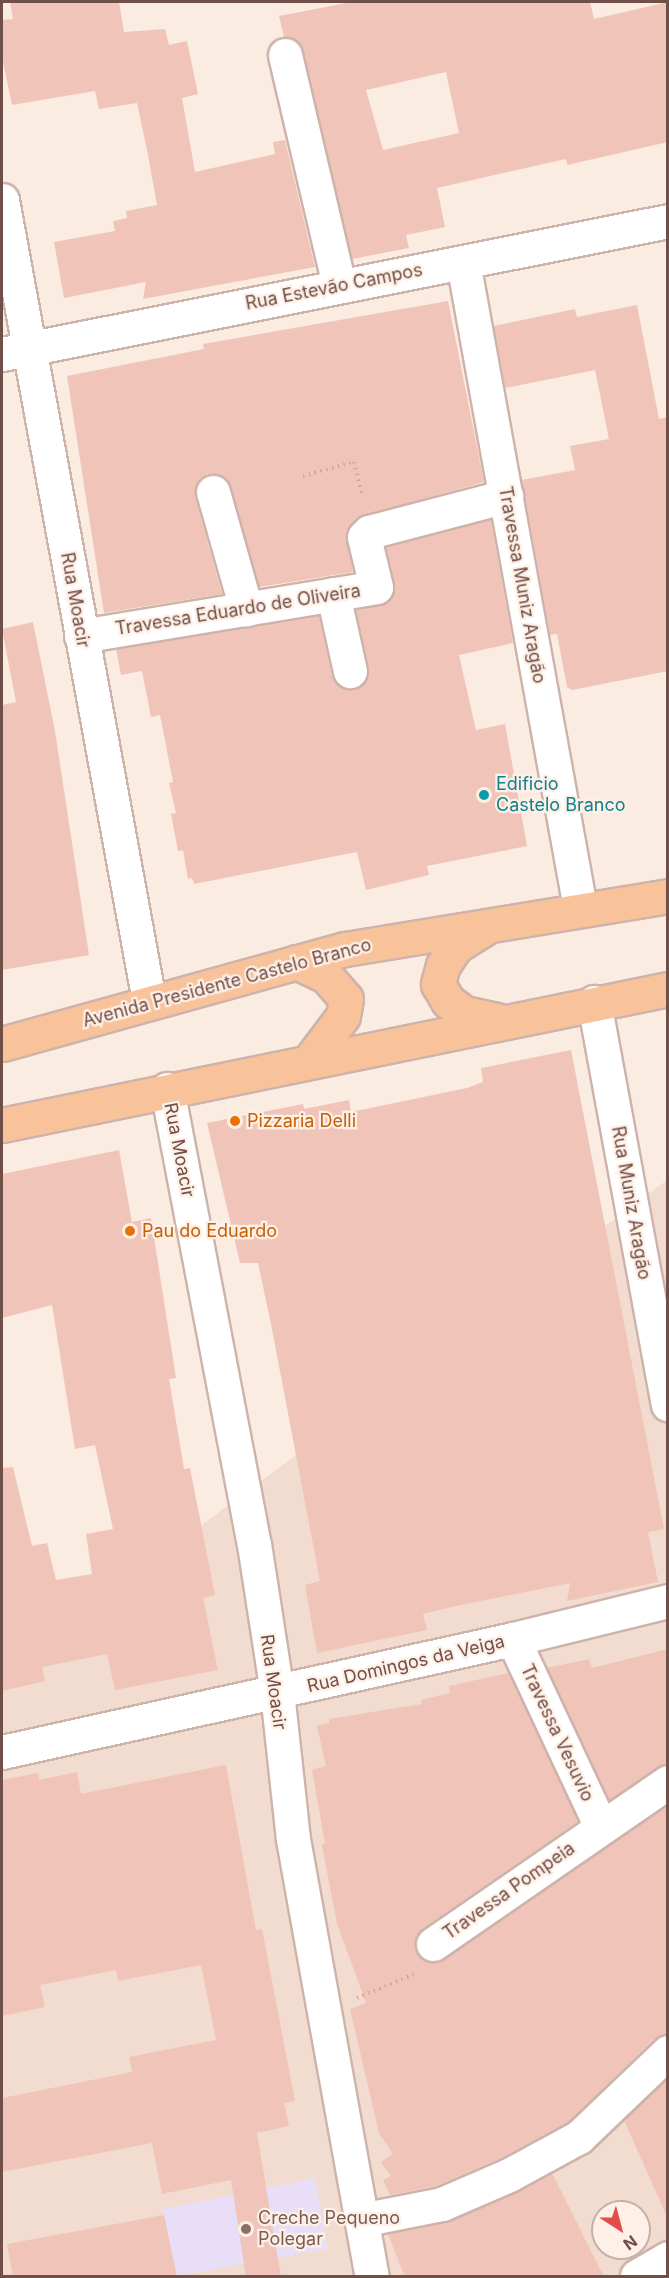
<!DOCTYPE html>
<html>
<head>
<meta charset="utf-8">
<style>
  body { margin:0 }
  #map { position:relative; width:669px; height:2278px; overflow:hidden; background:#fbece1; font-family:Inter,sans-serif }
  div>[style] { position:absolute }
  .residential>* { inset:0; background:#f2dccf }
  .education>* { inset:0; background:#e9def7 }
  .building>* { inset:0; background:#f0c4b9 }
  .path>* { height:4px; margin-top:-2px; transform-origin:0; background:repeating-linear-gradient(90deg,#d4a79d 0 1.5px,transparent 0 6px) }
  .roads { filter:drop-shadow(2px 0 #ceb3ab) drop-shadow(-2px 0 #ceb3ab) drop-shadow(0 2px #ceb3ab) drop-shadow(0 -2px #ceb3ab) }
  .minor>* { height:33px; margin:-16.5px; padding:0 16.5px; transform-origin:16.5px; border-radius:16.5px; background:#fff }
  .major>* { height:33px; margin:-16.5px; padding:0 16.5px; transform-origin:16.5px; border-radius:16.5px; background:#f8c39b }
  .dots>* { width:16px; height:16px; translate:-50% -50%; box-sizing:border-box; border:3px solid #fef0e6; border-radius:50% }
  span { translate:-50% -50%; white-space:nowrap; text-align:center; line-height:1.15; -webkit-text-stroke:4.5px #fef0e6; paint-order:stroke }
  .street-label { font-size:18px; color:#714f49 }
  .culture-label { font-size:18px; color:#0d838f }
  .left { translate:0 -50%; text-align:left }
  .food-label { font-size:18px; color:#c56008 }
  .education-label { font-size:18px; color:#785e54 }
  .frame { position:absolute; inset:0; border:3px solid #714f49; pointer-events:none }
  .north { position:absolute; left:591px; top:2200px; width:60px; height:60px; box-sizing:border-box; background:#fef0e6; border:2px solid #c6b0a7; border-radius:50%; rotate:144deg; font-size:16px; font-weight:700; line-height:24px; text-align:center; color:#714f49 }
  .north::after { content:''; display:block; margin:auto; width:21px; height:27px; background:#e24c49; clip-path:polygon(50% 0,100% 100%,50% 72%,0 100%) }
</style>
</head>
<body>
<div id="map">
  <div class="residential">
    <div style="clip-path:polygon(evenodd,667px 1180px,667px 2276px,2px 2276px,2px 1673px,667px 1180px,603px 2212px,639px 2212px,639px 2248px,603px 2248px,603px 2212px)"></div>
  </div>
  <div class="education">
    <div style="clip-path:polygon(315px 2178px,328px 2249px,177px 2276px,163px 2209px)"></div>
  </div>
  <div class="building">
    <div style="clip-path:polygon(10px 2px,119px 2px,124px 32px,165px 29px,169px 45px,187px 41px,198px 94px,182px 98px,195px 172px,275px 154px,273px 142px,285px 140px,315px 267px,143px 299px,146px 282px,64px 298px,54px 242px,115px 231px,113px 221px,127px 218px,126px 211px,157px 205px,148px 155px,137px 103px,99px 109px,95px 91px,12px 105px,2px 57px,2px 20px,13px 19px)"></div>
    <div style="clip-path:polygon(evenodd,352px 2px,590px 2px,594px 19px,668px 2px,668px 142px,567px 165px,566px 159px,437px 188px,445px 227px,406px 235px,409px 248px,352px 259px,303px 51px,298px 42px,284px 37px,279px 16px,352px 2px,446px 72px,459px 133px,383px 150px,366px 90px,446px 72px)"></div>
    <div style="clip-path:polygon(448px 301px,484px 482px,356px 518px,346px 532px,353px 572px,259px 587px,231px 486px,218px 474px,207px 474px,199px 479px,195px 497px,222px 594px,104px 613px,67px 376px,204px 349px,203px 344px)"></div>
    <div style="clip-path:polygon(637px 305px,659px 419px,668px 417px,668px 671px,572px 690px,567px 687px,557px 634px,550px 635px,522px 480px,575px 470px,570px 446px,609px 439px,595px 370px,505px 388px,494px 326px,575px 309px,577px 317px)"></div>
    <div style="clip-path:polygon(491px 519px,513px 643px,459px 655px,476px 730px,505px 724px,527px 846px,427px 866px,429px 875px,366px 890px,357px 852px,194px 884px,192px 878px,188px 879px,183px 850px,178px 851px,171px 814px,176px 813px,169px 783px,173px 782px,160px 715px,151px 717px,142px 671px,121px 675px,116px 649px,319px 616px,332px 676px,344px 689px,355px 689px,368px 677px,368px 668px,356px 609px,380px 605px,394px 592px,386px 547px)"></div>
    <div style="clip-path:polygon(33px 622px,55px 731px,89px 955px,2px 970px,2px 705px,16px 702px,2px 629px)"></div>
    <div style="clip-path:polygon(571px 1050px,664px 1529px,648px 1532px,658px 1582px,567px 1601px,570px 1583px,456px 1606px,423px 1614px,427px 1630px,317px 1653px,305px 1585px,320px 1581px,271px 1324px,258px 1263px,240px 1263px,207px 1123px,303px 1104px,304px 1109px,349px 1100px,351px 1112px,467px 1088px,483px 1082px,481px 1068px)"></div>
    <div style="clip-path:polygon(119px 1150px,132px 1222px,151px 1218px,176px 1378px,169px 1379px,184px 1469px,190px 1468px,215px 1595px,203px 1598px,218px 1670px,115px 1690px,107px 1654px,42px 1667px,45px 1681px,2px 1691px,2px 1468px,13px 1467px,32px 1546px,47px 1543px,56px 1580px,92px 1574px,86px 1534px,113px 1529px,95px 1445px,75px 1449px,52px 1305px,2px 1318px,2px 1174px)"></div>
    <div style="clip-path:polygon(668px 1649px,668px 1763px,609px 1800px,547px 1668px,589px 1659px,592px 1668px)"></div>
    <div style="clip-path:polygon(508px 1673px,578px 1821px,422px 1929px,416px 1937px,417px 1954px,426px 1961px,444px 1959px,668px 1805px,668px 2034px,655px 2038px,568px 2122px,501px 2158px,436px 2186px,390px 2195px,383px 2180px,391px 2176px,381px 2162px,393px 2154px,379px 2133px,350px 2009px,366px 2003px,337px 1924px,322px 1845px,325px 1844px,312px 1770px,326px 1766px,317px 1726px,329px 1723px,329px 1719px,422px 1704px,421px 1700px,450px 1693px,449px 1686px)"></div>
    <div style="clip-path:polygon(226px 1765px,256px 1930px,262px 1929px,295px 2101px,284px 2103px,289px 2126px,257px 2133px,281px 2277px,246px 2277px,231px 2180px,162px 2194px,152px 2143px,2px 2172px,2px 2098px,132px 2072px,129px 2057px,216px 2040px,201px 1965px,118px 1981px,116px 1970px,40px 1985px,45px 2007px,2px 2016px,2px 1780px,38px 1773px,39px 1780px,77px 1772px,81px 1794px)"></div>
    <div style="clip-path:polygon(668px 2078px,668px 2219px,624px 2120px)"></div>
    <div style="clip-path:polygon(552px 2173px,604px 2277px,405px 2277px,388px 2234px,449px 2221px)"></div>
    <div style="clip-path:polygon(164px 2215px,177px 2277px,13px 2277px,7px 2244px)"></div>
  </div>
  <div class="path">
    <div style="left:303px;top:476px;width:53px;rotate:-15.4deg"></div>
    <div style="left:354px;top:462px;width:36px;rotate:76deg"></div>
    <div style="left:357px;top:1998px;width:62px;rotate:-22.8deg"></div>
  </div>
  <div class="roads">
    <div class="minor">
      <div style="left:285px;top:55px;width:237px;rotate:76.8deg"></div>
      <div style="left:2px;top:200px;width:814px;rotate:79.6deg"></div>
      <div style="left:463px;top:262px;width:657px;rotate:79.73deg"></div>
      <div style="left:2px;top:354px;width:679px;rotate:-11.29deg"></div>
      <div style="left:213px;top:492px;width:122px;rotate:74.2deg"></div>
      <div style="left:333px;top:594px;width:79px;rotate:77.6deg"></div>
      <div style="left:81px;top:636px;width:299px;rotate:-9.4deg"></div>
      <div style="left:376px;top:587px;width:51px;rotate:-103.5deg"></div>
      <div style="left:364px;top:537px;width:7px;rotate:-45deg"></div>
      <div style="left:369px;top:532px;width:142px;rotate:-14.7deg"></div>
      <div style="left:594px;top:1002px;width:409px;rotate:79.6deg"></div>
      <div style="left:167px;top:1089px;width:463px;rotate:79.2deg"></div>
      <div style="left:254px;top:1544px;width:150px;rotate:81.2deg"></div>
      <div style="left:277px;top:1692px;width:148px;rotate:83.8deg"></div>
      <div style="left:293px;top:1839px;width:444px;rotate:79.8deg"></div>
      <div style="left:513px;top:1639px;width:208px;rotate:64.9deg"></div>
      <div style="left:2px;top:1752px;width:523px;rotate:-12.47deg"></div>
      <div style="left:513px;top:1639px;width:160px;rotate:-13.8deg"></div>
      <div style="left:433px;top:1944px;width:285px;rotate:-34.6deg"></div>
      <div style="left:361px;top:2220px;width:83px;rotate:-11.2deg"></div>
      <div style="left:442px;top:2204px;width:73px;rotate:-23.4deg"></div>
      <div style="left:509px;top:2175px;width:80px;rotate:-28.5deg"></div>
      <div style="left:579px;top:2137px;width:123px;rotate:-43.7deg"></div>
      <div style="left:637px;top:2276px;width:36px;rotate:-30deg"></div>
    </div>
    <div class="major">
      <div style="left:485px;top:928px;width:34px;rotate:148deg"></div>
      <div style="left:456px;top:946px;width:23px;rotate:124deg"></div>
      <div style="left:443px;top:965px;width:20px;rotate:105deg"></div>
      <div style="left:438px;top:984px;width:20px;rotate:60deg"></div>
      <div style="left:448px;top:1001px;width:20px;rotate:37deg"></div>
      <div style="left:464px;top:1013px;width:33px;rotate:12deg"></div>
      <div style="left:296px;top:962px;width:33px;rotate:25deg"></div>
      <div style="left:326px;top:976px;width:30px;rotate:49deg"></div>
      <div style="left:346px;top:999px;width:17px;rotate:100deg"></div>
      <div style="left:343px;top:1016px;width:55px;rotate:126.9deg"></div>
      <div style="left:2px;top:1044px;width:356px;rotate:-15.5deg"></div>
      <div style="left:345px;top:949px;width:327px;rotate:-9.3deg"></div>
      <div style="left:2px;top:1125px;width:680px;rotate:-11.54deg"></div>
    </div>
  </div>
  <div class="dots">
    <div style="left:484px;top:795px;background:#0f9aa8"></div>
    <div style="left:235px;top:1121px;background:#e8710a"></div>
    <div style="left:130px;top:1231px;background:#e8710a"></div>
    <div style="left:246px;top:2229px;background:#8d6e63"></div>
  </div>
  <div class="street-label">
    <span style="left:334px;top:287px;rotate:-11deg">Rua Estevão Campos</span>
    <span style="left:522px;top:585px;rotate:80deg">Travessa Muniz Aragão</span>
    <span style="left:75px;top:600px;rotate:80deg">Rua Moacir</span>
    <span style="left:238px;top:610px;rotate:-9deg">Travessa Eduardo de Oliveira</span>
    <span style="left:227px;top:983px;rotate:-15deg">Avenida Presidente Castelo Branco</span>
    <span style="left:179px;top:1150px;rotate:79deg">Rua Moacir</span>
    <span style="left:631px;top:1203px;rotate:80deg">Rua Muniz Aragão</span>
    <span style="left:406px;top:1664px;rotate:-13deg">Rua Domingos da Veiga</span>
    <span style="left:273px;top:1682px;rotate:82deg">Rua Moacir</span>
    <span style="left:557px;top:1733px;rotate:65deg">Travessa Vesuvio</span>
    <span style="left:509px;top:1891px;rotate:-35deg">Travessa Pompeia</span>
  </div>
  <div class="culture-label">
    <span class="left" style="left:496px;top:795px">Edificio<br>Castelo Branco</span>
  </div>
  <div class="food-label">
    <span class="left" style="left:247px;top:1121px">Pizzaria Delli</span>
    <span class="left" style="left:142px;top:1231px">Pau do Eduardo</span>
  </div>
  <div class="education-label">
    <span class="left" style="left:258px;top:2229px">Creche Pequeno<br>Polegar</span>
  </div>
  <div class="frame"></div>
  <div class="north">N</div>
</div>
</body>
</html>
